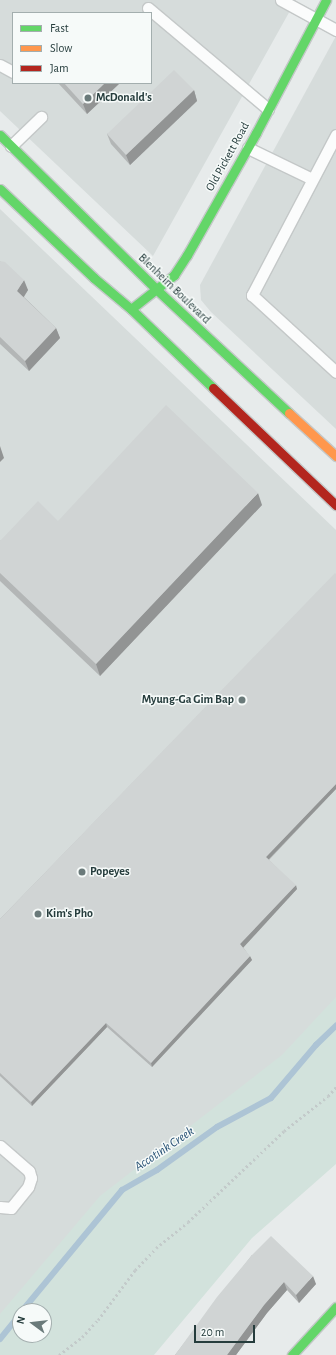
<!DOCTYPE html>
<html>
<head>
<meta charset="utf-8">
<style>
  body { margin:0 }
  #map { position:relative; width:336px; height:1355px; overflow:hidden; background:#e7ebeb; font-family:"Alegreya Sans",sans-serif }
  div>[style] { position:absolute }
  .built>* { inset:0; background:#d6dcdb }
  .green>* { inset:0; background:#d2e2dc }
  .stream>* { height:6px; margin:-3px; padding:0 3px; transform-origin:3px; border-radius:3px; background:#adc4d5 }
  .path>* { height:2.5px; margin-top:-1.25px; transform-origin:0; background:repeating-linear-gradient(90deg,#c3caca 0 2px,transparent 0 5px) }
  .roads { filter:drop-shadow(1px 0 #c4c8c8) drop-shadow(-1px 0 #c4c8c8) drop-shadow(0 1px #c4c8c8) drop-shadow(0 -1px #c4c8c8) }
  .lane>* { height:11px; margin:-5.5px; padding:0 5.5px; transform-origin:5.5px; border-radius:5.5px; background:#fbfcfc }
  .fast>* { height:9px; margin:-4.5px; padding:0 4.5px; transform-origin:4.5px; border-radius:4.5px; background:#63d668 }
  .slow>* { height:9px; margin:-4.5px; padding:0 4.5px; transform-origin:4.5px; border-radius:4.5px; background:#ff974d }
  .jam>* { height:9px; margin:-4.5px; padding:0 4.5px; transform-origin:4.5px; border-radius:4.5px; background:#b3261e }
  .wall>* { inset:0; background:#b3b6b6 }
  .shaded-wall>* { inset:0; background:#929494 }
  .building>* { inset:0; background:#d0d4d4 }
  .dots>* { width:11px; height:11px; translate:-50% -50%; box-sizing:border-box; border:2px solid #f6faf9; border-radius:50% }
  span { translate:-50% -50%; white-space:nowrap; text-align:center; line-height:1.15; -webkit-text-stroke:3px #f6faf9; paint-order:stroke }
  .poi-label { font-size:12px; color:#263d3d; font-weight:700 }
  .left { translate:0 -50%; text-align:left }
  .right { translate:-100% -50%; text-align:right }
  .street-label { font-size:12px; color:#263d3d }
  .water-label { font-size:13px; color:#265073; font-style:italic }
  .legend { position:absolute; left:12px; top:12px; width:140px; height:72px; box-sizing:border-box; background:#f6faf9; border:1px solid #a3aeae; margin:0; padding:5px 7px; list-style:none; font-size:12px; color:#263d3d }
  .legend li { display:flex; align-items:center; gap:8px; height:20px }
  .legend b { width:20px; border:1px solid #a3aeae }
  .north { position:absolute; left:12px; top:1303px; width:40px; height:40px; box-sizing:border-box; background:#f6faf9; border:1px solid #a3aeae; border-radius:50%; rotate:285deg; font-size:11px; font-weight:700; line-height:16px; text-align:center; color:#263d3d }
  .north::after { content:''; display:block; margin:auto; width:14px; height:18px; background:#6a7a7a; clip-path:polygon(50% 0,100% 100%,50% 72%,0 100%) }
  .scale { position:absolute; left:194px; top:1325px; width:61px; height:18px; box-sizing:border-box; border:2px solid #263d3d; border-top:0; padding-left:5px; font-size:12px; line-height:14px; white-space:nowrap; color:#263d3d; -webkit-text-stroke:3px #f6faf9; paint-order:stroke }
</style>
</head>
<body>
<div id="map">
  <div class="built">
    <div style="clip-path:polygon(evenodd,0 0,296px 0,153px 256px,0 111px,0 0,13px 13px,151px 13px,151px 83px,13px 83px,13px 13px)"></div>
    <div style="clip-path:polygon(336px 36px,336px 429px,211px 312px,201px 300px,200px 285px)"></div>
    <div style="clip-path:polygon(0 209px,336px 530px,336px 1028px,23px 1299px,4px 1355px,0 1355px)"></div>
  </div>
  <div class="green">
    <div style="clip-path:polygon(evenodd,336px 997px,336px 1164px,252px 1238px,154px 1355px,0 1355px,0 1314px,100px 1196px,282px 1055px,336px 997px,20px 1311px,44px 1311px,44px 1335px,20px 1335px,20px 1311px)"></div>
  </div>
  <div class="stream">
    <div style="left:22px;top:1311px;width:157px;rotate:-50.4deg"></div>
    <div style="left:122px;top:1190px;width:40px;rotate:-29.7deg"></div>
    <div style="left:157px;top:1170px;width:74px;rotate:-35.6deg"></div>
    <div style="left:217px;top:1127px;width:61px;rotate:-28.2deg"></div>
    <div style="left:271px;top:1098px;width:70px;rotate:-49.7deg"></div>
    <div style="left:316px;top:1045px;width:28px;rotate:-44deg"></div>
    <div style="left:0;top:1339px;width:32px;rotate:-51deg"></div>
  </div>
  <div class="path">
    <div style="left:59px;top:1355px;width:29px;rotate:-38deg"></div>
    <div style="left:82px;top:1337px;width:23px;rotate:-47deg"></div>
    <div style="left:98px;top:1320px;width:62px;rotate:-53.5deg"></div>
    <div style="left:135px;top:1270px;width:30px;rotate:-46deg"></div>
    <div style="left:156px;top:1248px;width:41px;rotate:-39.1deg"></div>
    <div style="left:188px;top:1222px;width:132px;rotate:-43.5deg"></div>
    <div style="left:284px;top:1131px;width:56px;rotate:-38.5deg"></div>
    <div style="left:328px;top:1096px;width:12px;rotate:-48deg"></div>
  </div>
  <div class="roads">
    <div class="lane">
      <div style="left:281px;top:0;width:63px;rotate:28.6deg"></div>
      <div style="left:148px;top:8px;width:157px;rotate:40.1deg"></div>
      <div style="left:0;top:65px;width:15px;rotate:28deg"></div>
      <div style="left:336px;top:135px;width:181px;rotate:117.7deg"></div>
      <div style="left:252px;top:295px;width:114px;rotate:42.5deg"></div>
      <div style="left:11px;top:146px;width:42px;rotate:-44deg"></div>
      <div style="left:248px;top:148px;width:71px;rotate:25.8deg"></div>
      <div style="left:0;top:1146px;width:38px;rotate:41deg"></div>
      <div style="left:29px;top:1171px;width:7px;rotate:74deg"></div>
      <div style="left:31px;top:1178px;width:9px;rotate:108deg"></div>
      <div style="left:28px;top:1187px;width:27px;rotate:129deg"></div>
      <div style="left:11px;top:1208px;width:11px;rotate:-175deg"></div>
    </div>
    <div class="fast">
      <div style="left:0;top:135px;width:219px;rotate:44.6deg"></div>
      <div style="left:156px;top:289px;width:182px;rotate:43deg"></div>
      <div style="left:0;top:189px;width:129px;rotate:43.4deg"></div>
      <div style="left:94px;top:278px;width:48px;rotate:40deg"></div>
      <div style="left:131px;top:309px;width:114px;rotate:43.9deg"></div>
      <div style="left:131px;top:309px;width:55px;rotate:-38.3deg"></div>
      <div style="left:174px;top:275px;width:24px;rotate:-57deg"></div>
      <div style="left:187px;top:255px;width:140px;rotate:-60.5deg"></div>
      <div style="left:256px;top:133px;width:150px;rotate:-62.2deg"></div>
      <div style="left:292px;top:1355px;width:65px;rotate:-47.5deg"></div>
    </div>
    <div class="slow">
      <div style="left:289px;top:413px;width:64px;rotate:42.5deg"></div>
    </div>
    <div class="jam">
      <div style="left:213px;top:388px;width:170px;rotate:43.6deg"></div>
    </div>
  </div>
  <div class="wall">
    <div style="clip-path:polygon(58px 83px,120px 83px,87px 114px)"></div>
    <div style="clip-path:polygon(194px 90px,197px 101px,130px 165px,111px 144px,107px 134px)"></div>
    <div style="clip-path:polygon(0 261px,28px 290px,24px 297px,56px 328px,60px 338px,29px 371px,0 344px)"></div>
    <div style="clip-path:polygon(262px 505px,100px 676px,0 581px,0 541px,58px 521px)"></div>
    <div style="clip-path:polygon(336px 574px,336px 789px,269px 860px,297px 889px,243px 947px,252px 960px,152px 1067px,107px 1027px,32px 1106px,0 1076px,0 919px)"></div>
    <div style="clip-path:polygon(252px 1255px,316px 1284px,299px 1303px,287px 1290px,267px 1313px,236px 1355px,175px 1355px)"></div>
  </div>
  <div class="shaded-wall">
    <div style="clip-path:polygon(105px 83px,120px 83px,87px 114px,83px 104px)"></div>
    <div style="clip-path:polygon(194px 90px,197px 101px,130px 165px,126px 155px)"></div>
    <div style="clip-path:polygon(24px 280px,28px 290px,21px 301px,17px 291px)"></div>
    <div style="clip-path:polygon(56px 328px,60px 338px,29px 371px,25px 361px)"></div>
    <div style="clip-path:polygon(0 446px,4px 458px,0 462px)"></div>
    <div style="clip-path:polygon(258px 493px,262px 505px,100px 676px,96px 664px)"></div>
    <div style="clip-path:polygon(336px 784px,336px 789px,267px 861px,266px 857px)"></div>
    <div style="clip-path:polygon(296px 885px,297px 889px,242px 949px,240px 944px)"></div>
    <div style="clip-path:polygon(250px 956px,252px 960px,152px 1067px,151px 1063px)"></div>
    <div style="clip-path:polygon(106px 1023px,107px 1027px,32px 1106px,31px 1102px)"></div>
    <div style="clip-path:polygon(313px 1276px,316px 1284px,299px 1303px,296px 1295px)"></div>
    <div style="clip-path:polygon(284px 1282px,287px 1290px,267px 1313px,236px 1355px,227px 1355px,264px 1305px)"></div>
  </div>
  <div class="building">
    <div style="clip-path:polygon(174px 70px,194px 90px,126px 155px,107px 134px)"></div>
    <div style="clip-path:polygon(64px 83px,105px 83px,83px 104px)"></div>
    <div style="clip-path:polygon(0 261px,5px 262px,24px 280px,17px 291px,56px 328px,25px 361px,0 337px)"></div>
    <div style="clip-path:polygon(166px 405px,258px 493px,96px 664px,0 573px,0 541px,38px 501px,58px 521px)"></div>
    <div style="clip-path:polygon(335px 573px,336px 574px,336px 784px,266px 857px,296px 885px,240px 944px,250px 956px,151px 1063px,106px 1023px,31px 1102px,0 1073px,0 919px)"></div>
    <div style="clip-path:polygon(271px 1236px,313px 1276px,296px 1295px,284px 1282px,264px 1305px,227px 1355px,175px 1355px,217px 1297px,252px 1255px)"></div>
  </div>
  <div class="dots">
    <div style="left:88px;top:98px;background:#6a7a7a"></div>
    <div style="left:242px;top:700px;background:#6a7a7a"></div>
    <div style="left:82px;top:872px;background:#6a7a7a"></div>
    <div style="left:38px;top:914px;background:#6a7a7a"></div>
  </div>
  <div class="poi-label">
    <span class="left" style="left:96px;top:98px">McDonald's</span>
    <span class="right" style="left:234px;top:700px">Myung-Ga Gim Bap</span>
    <span class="left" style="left:90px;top:872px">Popeyes</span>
    <span class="left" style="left:46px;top:914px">Kim's Pho</span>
  </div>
  <div class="street-label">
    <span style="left:228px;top:157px;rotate:-61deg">Old Pickett Road</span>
    <span style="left:174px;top:289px;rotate:44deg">Blenheim Boulevard</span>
  </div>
  <div class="water-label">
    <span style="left:165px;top:1150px;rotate:-34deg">Accotink Creek</span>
  </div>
  <ul class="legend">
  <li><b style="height:5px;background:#63d668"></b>Fast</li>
  <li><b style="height:5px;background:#ff974d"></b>Slow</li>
  <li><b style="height:5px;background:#b3261e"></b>Jam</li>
  </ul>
  <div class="north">N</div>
  <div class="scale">20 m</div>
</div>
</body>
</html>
